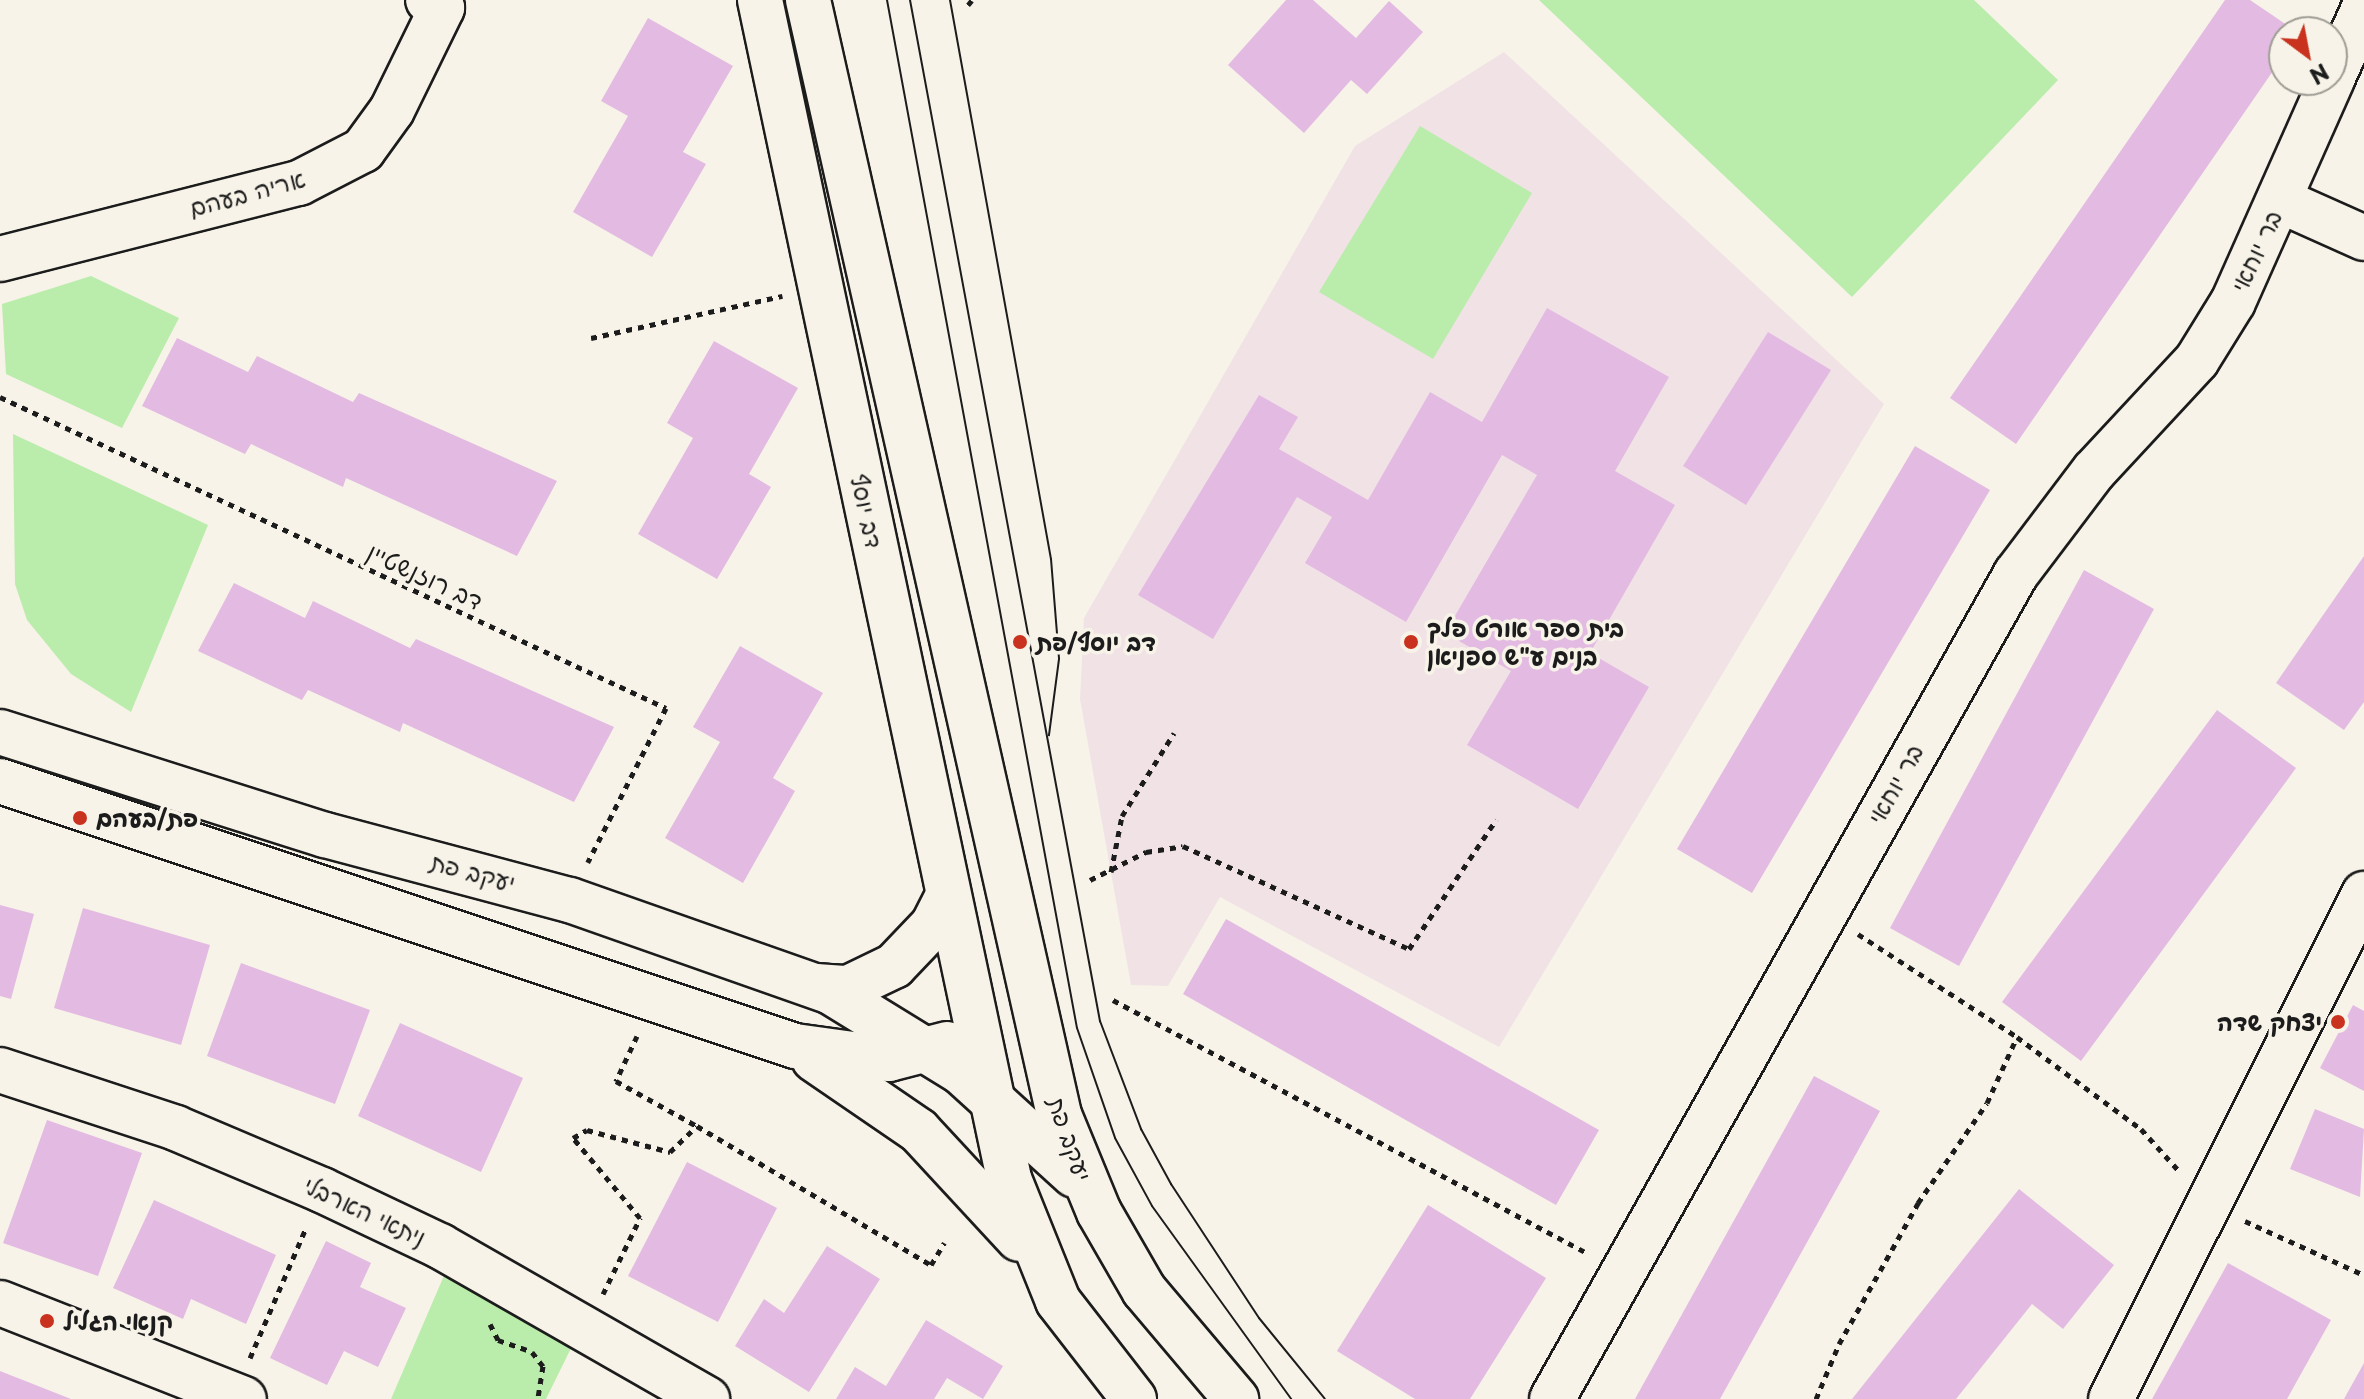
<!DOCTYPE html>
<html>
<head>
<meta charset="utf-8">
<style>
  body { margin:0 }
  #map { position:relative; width:2364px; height:1399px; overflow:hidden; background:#f7f3e8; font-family:"Playpen Sans","Playpen Sans Hebrew",sans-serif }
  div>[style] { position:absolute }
  .built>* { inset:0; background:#f1e2e6 }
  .green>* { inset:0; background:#baecac }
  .building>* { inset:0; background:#e3bbe2 }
  .path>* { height:5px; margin-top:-2.5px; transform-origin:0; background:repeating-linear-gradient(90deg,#1c1c1c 0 6px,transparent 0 12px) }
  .roads { filter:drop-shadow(2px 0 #1c1c1c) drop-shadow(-2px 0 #1c1c1c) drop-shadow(0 2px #1c1c1c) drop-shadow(0 -2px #1c1c1c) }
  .minor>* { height:44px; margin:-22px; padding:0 22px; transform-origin:22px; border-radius:22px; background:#f7f3e8 }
  .major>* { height:44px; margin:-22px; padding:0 22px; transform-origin:22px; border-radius:22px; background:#f7f3e8 }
  .tram>* { height:2px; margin:-1px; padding:0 1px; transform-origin:1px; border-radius:1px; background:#1c1c1c }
  .dots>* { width:22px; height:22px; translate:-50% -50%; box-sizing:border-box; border:4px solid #f7f3e8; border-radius:50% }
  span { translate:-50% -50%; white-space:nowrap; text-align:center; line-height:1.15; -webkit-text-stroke:7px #f7f3e8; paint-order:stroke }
  .street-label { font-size:24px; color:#1c1c1c }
  .poi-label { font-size:24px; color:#1c1c1c; font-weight:700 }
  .left { translate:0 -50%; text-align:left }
  .right { translate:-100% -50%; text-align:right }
  .north { position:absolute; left:2268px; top:16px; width:80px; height:80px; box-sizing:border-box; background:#f7f3e8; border:2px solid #9f9d96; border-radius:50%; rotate:148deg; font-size:22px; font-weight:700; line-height:32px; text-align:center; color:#1c1c1c }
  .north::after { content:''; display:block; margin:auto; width:28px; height:36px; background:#c8321e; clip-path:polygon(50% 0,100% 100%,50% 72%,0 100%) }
</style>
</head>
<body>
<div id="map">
  <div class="built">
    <div style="clip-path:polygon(1504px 52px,1884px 404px,1499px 1047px,1220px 897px,1168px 986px,1131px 985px,1080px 699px,1084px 618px,1355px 146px)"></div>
  </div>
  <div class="green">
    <div style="clip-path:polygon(1539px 0,1974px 0,2058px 80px,1852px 297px)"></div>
    <div style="clip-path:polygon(1420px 126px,1532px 193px,1433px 359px,1319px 292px)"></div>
    <div style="clip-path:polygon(91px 276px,179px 318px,122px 428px,6px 374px,2px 304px)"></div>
    <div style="clip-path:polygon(13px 434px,208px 525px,131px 712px,71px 674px,27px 620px,15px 584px)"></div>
    <div style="clip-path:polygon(449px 1264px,576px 1338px,546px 1399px,391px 1399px)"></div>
  </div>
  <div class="building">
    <div style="clip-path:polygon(1286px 0,1313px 0,1356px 38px,1389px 1px,1423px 32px,1367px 94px,1351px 80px,1304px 133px,1228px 65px)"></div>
    <div style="clip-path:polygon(2225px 0,2250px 0,2297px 32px,2284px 32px,2284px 55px,2016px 444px,1950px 398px)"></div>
    <div style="clip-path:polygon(648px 18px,733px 66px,683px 152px,706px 164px,652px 257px,573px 212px,628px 116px,601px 101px)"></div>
    <div style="clip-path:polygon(1547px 308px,1669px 377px,1615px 471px,1675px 505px,1590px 653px,1649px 687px,1578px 809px,1467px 745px,1511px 671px,1445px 633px,1537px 475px,1502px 455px,1406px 622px,1305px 563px,1332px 517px,1297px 497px,1213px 639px,1138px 595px,1259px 395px,1298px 417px,1279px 449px,1368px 500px,1430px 392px,1482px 422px)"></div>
    <div style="clip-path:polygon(1768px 332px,1831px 370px,1746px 505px,1683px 466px)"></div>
    <div style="clip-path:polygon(177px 338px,248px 372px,257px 356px,353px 402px,359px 393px,557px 481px,517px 556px,346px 478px,343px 487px,251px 444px,245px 454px,142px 406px)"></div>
    <div style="clip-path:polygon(714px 341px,798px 388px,749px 474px,771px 487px,717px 579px,638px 534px,693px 438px,667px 423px)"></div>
    <div style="clip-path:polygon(1915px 446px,1990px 490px,1752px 893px,1677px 849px)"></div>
    <div style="clip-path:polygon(2364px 556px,2364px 702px,2344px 730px,2276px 683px)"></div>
    <div style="clip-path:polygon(2084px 570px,2154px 609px,1959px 966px,1890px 928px)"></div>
    <div style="clip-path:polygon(234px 583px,305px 618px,313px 601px,410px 648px,416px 639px,614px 727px,574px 802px,403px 723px,400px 732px,308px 690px,302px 700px,198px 651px)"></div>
    <div style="clip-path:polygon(740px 646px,823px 693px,773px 778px,795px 791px,743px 883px,665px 838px,720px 742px,693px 727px)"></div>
    <div style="clip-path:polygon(2217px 710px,2296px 768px,2081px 1061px,2002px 1002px)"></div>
    <div style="clip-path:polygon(0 905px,34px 914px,11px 999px,0 996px)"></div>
    <div style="clip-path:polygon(83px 908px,210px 945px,181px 1045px,54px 1008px)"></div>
    <div style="clip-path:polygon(1226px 919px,1599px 1130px,1556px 1205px,1183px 994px)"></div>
    <div style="clip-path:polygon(241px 963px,370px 1010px,335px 1104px,207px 1056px)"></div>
    <div style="clip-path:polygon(2353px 1005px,2364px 1011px,2364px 1091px,2320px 1068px)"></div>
    <div style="clip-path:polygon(400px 1023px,523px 1078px,481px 1172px,358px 1116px)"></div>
    <div style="clip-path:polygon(1814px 1076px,1880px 1111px,1720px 1399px,1635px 1399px)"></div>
    <div style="clip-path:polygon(2315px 1109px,2364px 1129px,2360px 1197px,2290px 1169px)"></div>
    <div style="clip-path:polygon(47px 1120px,142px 1153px,98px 1276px,3px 1243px)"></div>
    <div style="clip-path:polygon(687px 1162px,777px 1208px,718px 1322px,628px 1276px)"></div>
    <div style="clip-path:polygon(2019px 1189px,2114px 1265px,2063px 1329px,2032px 1304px,1956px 1399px,1852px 1399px)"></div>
    <div style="clip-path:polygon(154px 1200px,276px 1255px,246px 1324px,191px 1299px,183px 1319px,113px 1288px)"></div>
    <div style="clip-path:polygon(1428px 1205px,1546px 1278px,1470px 1399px,1415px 1399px,1337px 1351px)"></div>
    <div style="clip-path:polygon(326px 1241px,371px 1263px,360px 1287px,406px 1308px,378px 1367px,344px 1351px,327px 1385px,270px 1358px)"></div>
    <div style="clip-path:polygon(827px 1246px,880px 1279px,809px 1392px,735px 1346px,764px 1299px,784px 1313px)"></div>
    <div style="clip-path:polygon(2228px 1263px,2331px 1320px,2287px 1399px,2152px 1399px)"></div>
    <div style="clip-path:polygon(926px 1320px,1003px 1366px,983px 1399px,947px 1378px,934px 1399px,836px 1399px,855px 1367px,886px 1386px)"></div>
    <div style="clip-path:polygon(2364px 1363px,2364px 1399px,2344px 1399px)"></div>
    <div style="clip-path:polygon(0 1371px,33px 1384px,71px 1399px,0 1399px)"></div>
  </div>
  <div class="path">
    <div style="left:968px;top:5px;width:6px;rotate:-51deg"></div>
    <div style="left:591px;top:338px;width:196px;rotate:-12.4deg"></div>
    <div style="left:0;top:397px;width:735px;rotate:25.03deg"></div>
    <div style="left:666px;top:708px;width:173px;rotate:116.9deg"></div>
    <div style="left:1111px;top:872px;width:57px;rotate:-78.9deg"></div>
    <div style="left:1122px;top:816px;width:98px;rotate:-57.9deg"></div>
    <div style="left:1090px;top:880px;width:63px;rotate:-26.6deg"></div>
    <div style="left:1146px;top:852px;width:37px;rotate:-9deg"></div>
    <div style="left:1183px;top:846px;width:248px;rotate:24.5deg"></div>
    <div style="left:1409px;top:949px;width:156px;rotate:-56deg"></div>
    <div style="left:1858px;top:934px;width:189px;rotate:32.9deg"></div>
    <div style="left:2017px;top:1037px;width:154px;rotate:36.6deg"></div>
    <div style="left:2141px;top:1129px;width:58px;rotate:47.8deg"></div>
    <div style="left:1113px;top:1000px;width:537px;rotate:28.09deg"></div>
    <div style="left:637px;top:1036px;width:50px;rotate:115deg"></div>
    <div style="left:616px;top:1081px;width:93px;rotate:29.1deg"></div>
    <div style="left:2245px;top:1221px;width:131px;rotate:24.4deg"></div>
    <div style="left:603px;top:1294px;width:85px;rotate:-64deg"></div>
    <div style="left:640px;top:1218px;width:104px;rotate:-129.9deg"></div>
    <div style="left:573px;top:1138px;width:16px;rotate:-30deg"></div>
    <div style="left:587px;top:1130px;width:86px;rotate:14.8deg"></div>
    <div style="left:670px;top:1152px;width:37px;rotate:-44deg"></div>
    <div style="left:697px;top:1126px;width:272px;rotate:30.7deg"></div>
    <div style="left:931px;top:1265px;width:26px;rotate:-59deg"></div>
    <div style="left:490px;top:1324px;width:18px;rotate:63deg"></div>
    <div style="left:498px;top:1340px;width:36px;rotate:19deg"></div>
    <div style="left:532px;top:1352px;width:18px;rotate:52deg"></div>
    <div style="left:543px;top:1366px;width:33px;rotate:99deg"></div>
    <div style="left:250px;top:1358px;width:142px;rotate:-66.7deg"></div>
    <div style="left:1816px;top:1399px;width:60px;rotate:-67.3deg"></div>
    <div style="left:1839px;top:1344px;width:162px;rotate:-60.7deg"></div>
    <div style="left:1918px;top:1203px;width:121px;rotate:-55.4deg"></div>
    <div style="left:1987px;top:1103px;width:72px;rotate:-65.6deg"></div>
  </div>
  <div class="roads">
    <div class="minor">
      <div style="left:2332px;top:79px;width:78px;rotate:-65.7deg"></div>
      <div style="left:2279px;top:200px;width:93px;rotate:24.1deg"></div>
      <div style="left:0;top:259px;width:309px;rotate:-14.3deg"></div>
      <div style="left:299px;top:183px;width:72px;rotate:-27.3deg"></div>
      <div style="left:363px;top:150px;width:49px;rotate:-54.1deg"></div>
      <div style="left:392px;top:110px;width:114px;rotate:-63.9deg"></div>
      <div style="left:442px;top:8px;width:16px;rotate:-150deg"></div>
      <div style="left:0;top:1070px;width:185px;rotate:18.2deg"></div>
      <div style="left:176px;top:1128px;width:159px;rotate:23deg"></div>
      <div style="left:322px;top:1190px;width:131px;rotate:25.4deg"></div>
      <div style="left:440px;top:1246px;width:308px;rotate:29.8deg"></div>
      <div style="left:0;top:1303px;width:262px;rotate:21.5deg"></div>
      <div style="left:1552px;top:1399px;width:947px;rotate:-60.65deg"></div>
      <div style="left:2016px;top:574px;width:129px;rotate:-52.9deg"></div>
      <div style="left:2094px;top:471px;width:151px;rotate:-47.1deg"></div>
      <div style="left:2197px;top:360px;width:68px;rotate:-58.2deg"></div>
      <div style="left:2233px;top:302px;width:243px;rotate:-66deg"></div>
      <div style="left:2111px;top:1399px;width:565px;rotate:-63.39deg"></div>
    </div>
    <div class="major">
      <div style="left:760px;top:0;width:1205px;rotate:78.07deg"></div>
      <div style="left:1009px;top:1179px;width:131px;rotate:68.1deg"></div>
      <div style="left:1058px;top:1301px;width:124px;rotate:52.2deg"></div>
      <div style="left:808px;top:0;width:1143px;rotate:77.31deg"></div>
      <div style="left:1059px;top:1115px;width:105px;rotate:67.6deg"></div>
      <div style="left:1099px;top:1212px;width:90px;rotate:60deg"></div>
      <div style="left:1144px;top:1290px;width:143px;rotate:49.8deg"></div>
      <div style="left:0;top:732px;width:341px;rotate:17.6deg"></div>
      <div style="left:325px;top:835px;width:253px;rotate:14.9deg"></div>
      <div style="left:570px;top:900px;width:277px;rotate:19.4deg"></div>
      <div style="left:831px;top:992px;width:153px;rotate:31.6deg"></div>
      <div style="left:961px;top:1072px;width:153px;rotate:42.3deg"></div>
      <div style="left:0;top:781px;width:838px;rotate:18.43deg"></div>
      <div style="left:795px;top:1046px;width:95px;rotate:7.9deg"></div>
      <div style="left:889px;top:1059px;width:60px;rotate:-14.5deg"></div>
      <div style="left:816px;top:986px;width:32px;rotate:4deg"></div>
      <div style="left:848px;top:988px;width:51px;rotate:-25.6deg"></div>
      <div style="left:894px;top:966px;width:57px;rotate:-46.4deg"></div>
      <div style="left:933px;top:925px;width:33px;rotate:-63deg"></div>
      <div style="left:814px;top:1059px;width:127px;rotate:34.4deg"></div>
      <div style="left:919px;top:1131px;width:147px;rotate:47.2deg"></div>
    </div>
  </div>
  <div class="tram">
    <div style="left:887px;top:0;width:1045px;rotate:79.53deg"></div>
    <div style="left:1077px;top:1028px;width:116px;rotate:70.9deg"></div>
    <div style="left:1115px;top:1138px;width:77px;rotate:61.4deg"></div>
    <div style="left:1152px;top:1206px;width:238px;rotate:54.2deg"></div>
    <div style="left:910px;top:0;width:1039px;rotate:79.46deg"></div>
    <div style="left:1100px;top:1021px;width:116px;rotate:69.2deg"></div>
    <div style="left:1141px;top:1129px;width:63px;rotate:61.4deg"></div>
    <div style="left:1171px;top:1184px;width:160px;rotate:56.7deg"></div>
    <div style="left:1259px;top:1318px;width:104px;rotate:50.8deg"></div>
    <div style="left:950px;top:0;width:568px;rotate:79.76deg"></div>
    <div style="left:1051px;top:559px;width:100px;rotate:85.4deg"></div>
    <div style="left:1059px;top:659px;width:77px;rotate:97.5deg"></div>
  </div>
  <div class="dots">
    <div style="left:1020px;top:642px;background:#c8321e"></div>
    <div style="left:1411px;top:642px;background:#c8321e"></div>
    <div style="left:80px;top:818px;background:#c8321e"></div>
    <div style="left:2338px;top:1022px;background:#c8321e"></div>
    <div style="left:47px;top:1321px;background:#c8321e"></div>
  </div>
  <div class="street-label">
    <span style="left:247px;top:193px;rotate:-15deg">אריה בעהם</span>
    <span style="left:2256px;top:251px;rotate:-65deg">בר יוחאי</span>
    <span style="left:867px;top:511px;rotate:78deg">דב יוסף</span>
    <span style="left:425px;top:576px;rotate:25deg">דב רוזנשטיין</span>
    <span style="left:1895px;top:784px;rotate:-61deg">בר יוחאי</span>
    <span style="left:473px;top:872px;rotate:15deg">יעקב פת</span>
    <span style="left:1070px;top:1139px;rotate:71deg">יעקב פת</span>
    <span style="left:365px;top:1211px;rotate:25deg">ניתאי הארבלי</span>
  </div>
  <div class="poi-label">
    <span class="left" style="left:1427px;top:642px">בית ספר אורט פלך<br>בנים ע"ש ספניאן</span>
    <span class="left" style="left:1036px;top:642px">דב יוסף/פת</span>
    <span class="left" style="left:96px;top:818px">פת/בעהם</span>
    <span class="right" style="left:2322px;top:1022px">יצחק שדה</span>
    <span class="left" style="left:63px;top:1321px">קנאי הגליל</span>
  </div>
  <div class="north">N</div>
</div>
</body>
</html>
